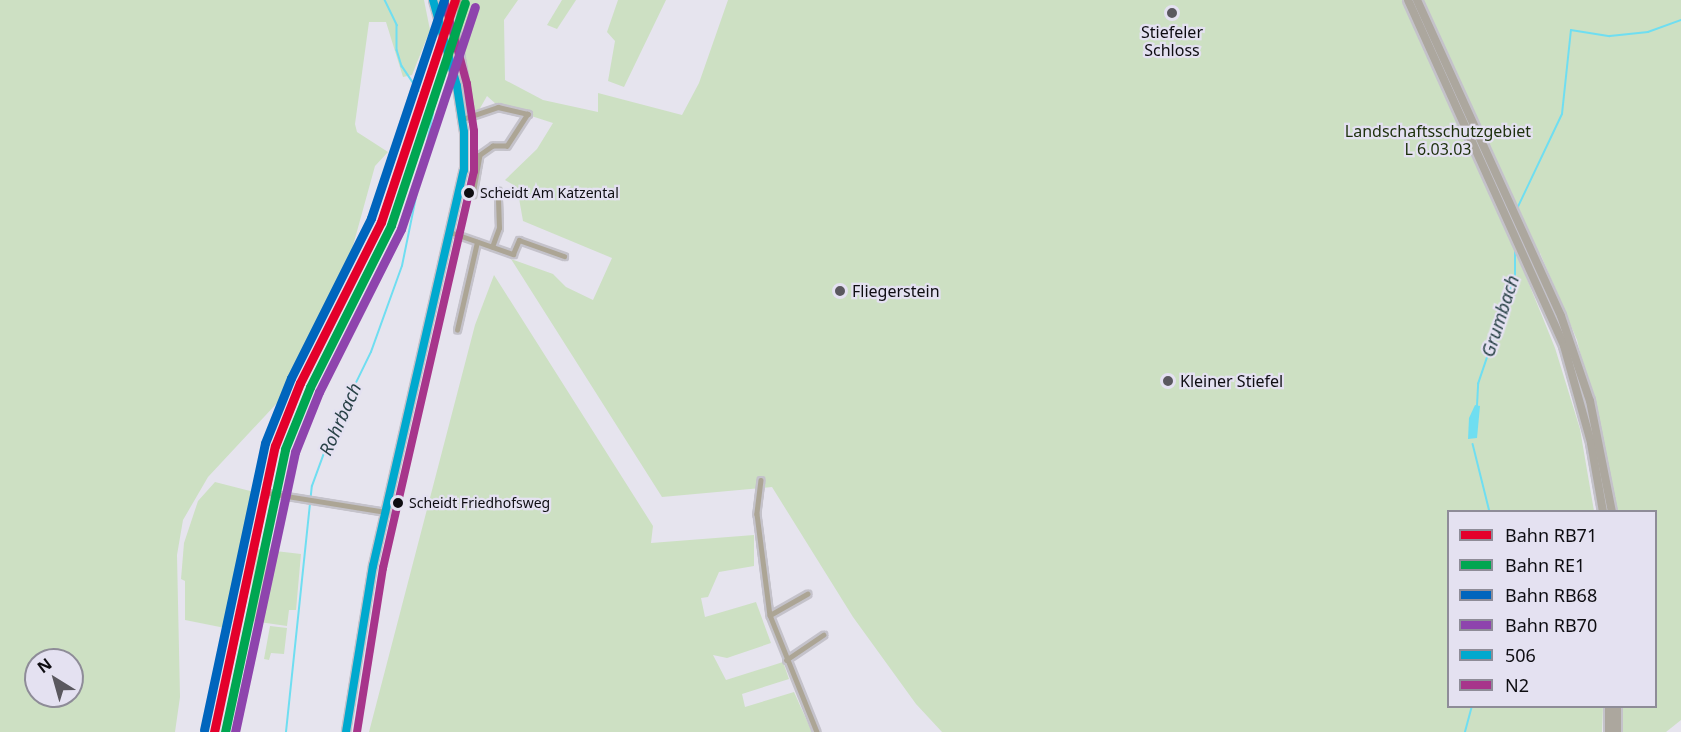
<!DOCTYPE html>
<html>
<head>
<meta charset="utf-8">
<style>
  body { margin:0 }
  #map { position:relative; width:1681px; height:732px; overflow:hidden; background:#e6e4ee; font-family:"Noto Sans",sans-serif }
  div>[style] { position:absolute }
  .green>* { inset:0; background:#cde0c3 }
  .water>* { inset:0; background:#6fdef1 }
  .stream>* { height:1.5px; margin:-0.75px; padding:0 0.75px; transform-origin:0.75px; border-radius:0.75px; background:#6fdef1 }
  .roads { filter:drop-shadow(2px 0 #c4c2ca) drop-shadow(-2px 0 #c4c2ca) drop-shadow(0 2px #c4c2ca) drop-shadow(0 -2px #c4c2ca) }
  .street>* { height:4.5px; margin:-2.25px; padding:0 2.25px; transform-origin:2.25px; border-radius:2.25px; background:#aca595 }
  .secondary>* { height:6px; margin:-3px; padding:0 3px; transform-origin:3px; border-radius:3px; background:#b2ab9c }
  .highway>* { height:8px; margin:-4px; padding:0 4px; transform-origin:4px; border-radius:4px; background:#aca79e }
  .bus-1>* { height:8px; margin:-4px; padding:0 4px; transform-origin:4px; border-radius:4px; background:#00a9ce }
  .bus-2>* { height:8px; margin:-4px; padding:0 4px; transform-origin:4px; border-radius:4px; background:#a7358b }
  .rail-1>* { height:9px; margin:-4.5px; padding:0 4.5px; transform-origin:4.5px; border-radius:4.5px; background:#e4002b }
  .rail-2>* { height:9px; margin:-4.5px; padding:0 4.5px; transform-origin:4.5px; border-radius:4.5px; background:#00a651 }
  .rail-3>* { height:9px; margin:-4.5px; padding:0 4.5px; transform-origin:4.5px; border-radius:4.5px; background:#0065bd }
  .rail-4>* { height:9px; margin:-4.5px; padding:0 4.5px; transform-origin:4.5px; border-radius:4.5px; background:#8e44ad }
  .dots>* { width:16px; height:16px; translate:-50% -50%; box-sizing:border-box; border:3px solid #e4e1f1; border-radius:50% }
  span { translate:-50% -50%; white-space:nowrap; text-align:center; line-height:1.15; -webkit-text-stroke:4.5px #e4e1f1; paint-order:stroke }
  .bus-label { font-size:14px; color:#0e0d12 }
  .left { translate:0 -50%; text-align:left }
  .poi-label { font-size:16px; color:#0e0d12 }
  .park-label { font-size:16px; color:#1d300c }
  .water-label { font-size:18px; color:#284146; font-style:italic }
  .legend { position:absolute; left:1447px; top:510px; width:210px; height:198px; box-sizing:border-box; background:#e4e1f1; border:2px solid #8e8c98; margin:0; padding:8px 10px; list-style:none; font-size:18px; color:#0e0d12 }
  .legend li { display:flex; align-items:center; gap:12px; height:30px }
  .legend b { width:30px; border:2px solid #8e8c98 }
  .north { position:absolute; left:24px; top:648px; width:60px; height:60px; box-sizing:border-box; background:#e4e1f1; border:2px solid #8e8c98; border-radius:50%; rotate:323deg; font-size:16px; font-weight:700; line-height:24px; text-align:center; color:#0e0d12 }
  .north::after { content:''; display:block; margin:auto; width:21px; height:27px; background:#5a585f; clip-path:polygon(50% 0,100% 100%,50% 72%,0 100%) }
</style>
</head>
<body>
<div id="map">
  <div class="green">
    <div style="clip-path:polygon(evenodd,0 0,424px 0,430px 30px,412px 75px,403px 77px,386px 22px,369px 22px,355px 124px,357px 132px,388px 152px,375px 166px,351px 253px,278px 402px,208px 477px,183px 520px,177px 555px,180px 697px,175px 732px,0 732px,0 0,36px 660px,72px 660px,72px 696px,36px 696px,36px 660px)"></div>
    <div style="clip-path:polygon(438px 0,518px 0,504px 20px,505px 80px,543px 100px,598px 112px,598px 93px,682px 115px,699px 83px,728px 0,1681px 0,1681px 720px,1666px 732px,1623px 732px,1623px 707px,1656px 706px,1656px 512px,1616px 511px,1612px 481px,1577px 340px,1540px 253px,1523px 269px,1555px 348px,1580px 429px,1594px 511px,1448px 512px,1448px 706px,1603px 707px,1602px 732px,942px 732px,916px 704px,853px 617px,772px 487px,662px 497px,511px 259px,553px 274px,566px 287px,593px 300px,612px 258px,523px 221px,517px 187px,505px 180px,537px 149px,553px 123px,497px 105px,487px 96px,479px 110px,467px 115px)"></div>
    <div style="clip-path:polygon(562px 0,576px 0,557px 29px,547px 25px)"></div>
    <div style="clip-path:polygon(618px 0,666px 0,624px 87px,608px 81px,615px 41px,607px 32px)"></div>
    <div style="clip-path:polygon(494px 275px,653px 526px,651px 543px,754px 535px,754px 566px,719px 572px,708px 597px,701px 598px,705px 617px,756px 602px,771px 643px,727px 658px,713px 655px,726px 680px,783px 662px,789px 679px,742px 694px,745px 707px,794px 692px,812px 732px,369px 732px,475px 325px)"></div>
    <div style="clip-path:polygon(215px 482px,258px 493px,230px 629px,185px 620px,185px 581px,181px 579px,184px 543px,198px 501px)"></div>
    <div style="clip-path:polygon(258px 549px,301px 554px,296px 610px,289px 610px,287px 626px,252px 621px,247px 614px)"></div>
    <div style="clip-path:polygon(270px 626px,287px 628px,284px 654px,271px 653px,269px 660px,264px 659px)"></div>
  </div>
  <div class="water">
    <div style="clip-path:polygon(1475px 405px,1480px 406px,1477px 438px,1468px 439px,1469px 418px)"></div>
  </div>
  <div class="stream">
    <div style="left:385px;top:0;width:28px;rotate:64deg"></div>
    <div style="left:397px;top:25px;width:25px;rotate:90deg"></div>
    <div style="left:397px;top:50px;width:17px;rotate:73deg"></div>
    <div style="left:402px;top:66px;width:30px;rotate:56deg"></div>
    <div style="left:1516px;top:211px;width:107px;rotate:-64.6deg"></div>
    <div style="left:1562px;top:114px;width:84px;rotate:-83.9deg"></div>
    <div style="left:1571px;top:30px;width:39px;rotate:9deg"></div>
    <div style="left:1610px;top:36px;width:38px;rotate:-6deg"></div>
    <div style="left:1648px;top:32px;width:35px;rotate:-20deg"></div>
    <div style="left:1477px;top:406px;width:22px;rotate:-87deg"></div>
    <div style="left:1478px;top:384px;width:115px;rotate:-71.3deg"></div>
    <div style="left:1515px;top:275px;width:26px;rotate:-90deg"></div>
    <div style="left:1473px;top:444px;width:70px;rotate:76deg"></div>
    <div style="left:286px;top:732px;width:247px;rotate:-84deg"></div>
    <div style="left:312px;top:486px;width:55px;rotate:-69.9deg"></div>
    <div style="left:331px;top:434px;width:91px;rotate:-64deg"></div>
    <div style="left:371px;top:352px;width:91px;rotate:-70.2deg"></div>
    <div style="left:402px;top:266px;width:155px;rotate:-78.5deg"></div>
    <div style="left:1465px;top:732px;width:27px;rotate:-75deg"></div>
  </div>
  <div class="roads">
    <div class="street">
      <div style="left:461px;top:0;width:32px;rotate:97deg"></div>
      <div style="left:457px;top:32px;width:84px;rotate:80.4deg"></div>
      <div style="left:463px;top:119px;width:37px;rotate:-19deg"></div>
      <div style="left:498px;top:107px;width:31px;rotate:13deg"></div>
      <div style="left:528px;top:114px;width:38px;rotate:123deg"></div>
      <div style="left:507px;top:146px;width:14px;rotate:180deg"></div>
      <div style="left:493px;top:146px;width:16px;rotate:145deg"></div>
      <div style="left:480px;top:155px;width:40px;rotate:100deg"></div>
      <div style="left:453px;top:233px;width:64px;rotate:19.3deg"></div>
      <div style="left:513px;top:254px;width:15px;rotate:-67deg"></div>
      <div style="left:519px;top:240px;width:48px;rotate:19.6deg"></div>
      <div style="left:492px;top:247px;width:20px;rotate:-70deg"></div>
      <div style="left:499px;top:228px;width:37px;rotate:-92deg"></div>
      <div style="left:457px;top:330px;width:90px;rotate:-77.2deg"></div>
      <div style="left:761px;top:480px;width:34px;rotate:97deg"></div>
      <div style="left:757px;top:514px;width:102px;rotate:82.7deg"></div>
      <div style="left:770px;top:615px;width:126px;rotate:68.1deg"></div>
      <div style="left:268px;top:493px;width:120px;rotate:9.1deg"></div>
      <div style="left:770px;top:615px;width:43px;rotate:-29.6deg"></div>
      <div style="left:786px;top:660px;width:45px;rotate:-34deg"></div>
    </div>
    <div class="secondary">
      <div style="left:346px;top:732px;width:168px;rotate:-80.8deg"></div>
      <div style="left:373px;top:566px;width:406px;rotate:-77.1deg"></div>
      <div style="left:464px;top:170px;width:38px;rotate:-90deg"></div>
      <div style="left:464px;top:132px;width:47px;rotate:-98.7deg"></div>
      <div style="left:457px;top:86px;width:89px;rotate:-105.6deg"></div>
    </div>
    <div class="highway">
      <div style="left:1408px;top:0;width:380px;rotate:65.7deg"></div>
      <div style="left:1564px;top:346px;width:101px;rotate:74.4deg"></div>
      <div style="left:1591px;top:443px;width:70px;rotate:80.1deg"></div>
      <div style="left:1417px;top:0;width:347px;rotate:65.5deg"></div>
      <div style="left:1561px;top:316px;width:90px;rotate:71.2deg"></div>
      <div style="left:1590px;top:401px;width:113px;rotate:78.8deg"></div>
      <div style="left:1609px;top:732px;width:26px;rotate:-90deg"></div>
      <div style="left:1617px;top:732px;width:26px;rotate:-90deg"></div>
    </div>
  </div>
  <div class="bus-1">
    <div style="left:346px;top:732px;width:168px;rotate:-80.8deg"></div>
    <div style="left:373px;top:566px;width:406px;rotate:-77.1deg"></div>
    <div style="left:464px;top:170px;width:38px;rotate:-90deg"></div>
    <div style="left:464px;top:132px;width:47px;rotate:-98.7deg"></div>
    <div style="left:457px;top:86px;width:89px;rotate:-105.6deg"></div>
  </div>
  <div class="bus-2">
    <div style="left:357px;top:732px;width:166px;rotate:-81deg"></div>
    <div style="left:383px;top:568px;width:407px;rotate:-77.1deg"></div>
    <div style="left:474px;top:171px;width:40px;rotate:-90deg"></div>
    <div style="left:474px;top:131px;width:48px;rotate:-98.5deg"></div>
    <div style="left:467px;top:84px;width:87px;rotate:-105.3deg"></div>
  </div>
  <div class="rail-1">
    <div style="left:214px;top:732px;width:292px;rotate:-78deg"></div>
    <div style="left:275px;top:446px;width:68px;rotate:-68.4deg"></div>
    <div style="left:300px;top:383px;width:180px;rotate:-63.3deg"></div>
    <div style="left:381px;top:222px;width:234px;rotate:-71.6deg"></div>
  </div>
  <div class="rail-2">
    <div style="left:225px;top:732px;width:289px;rotate:-78deg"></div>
    <div style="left:285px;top:449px;width:67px;rotate:-68deg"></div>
    <div style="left:310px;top:387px;width:181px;rotate:-63.4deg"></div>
    <div style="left:391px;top:225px;width:234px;rotate:-71.6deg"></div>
  </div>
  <div class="rail-3">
    <div style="left:204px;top:730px;width:293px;rotate:-78deg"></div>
    <div style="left:265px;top:443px;width:70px;rotate:-68.2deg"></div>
    <div style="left:291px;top:378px;width:179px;rotate:-63.4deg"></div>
    <div style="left:371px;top:218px;width:230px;rotate:-71.5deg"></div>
  </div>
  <div class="rail-4">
    <div style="left:235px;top:732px;width:286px;rotate:-77.9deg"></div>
    <div style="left:295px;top:452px;width:65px;rotate:-68.2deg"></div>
    <div style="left:319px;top:392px;width:182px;rotate:-63.3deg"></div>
    <div style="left:401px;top:229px;width:234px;rotate:-71.6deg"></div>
  </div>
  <div class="dots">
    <div style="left:1172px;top:13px;background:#5a585f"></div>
    <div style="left:469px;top:193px;background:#0e0d12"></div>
    <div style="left:840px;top:291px;background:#5a585f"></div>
    <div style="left:1168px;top:381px;background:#5a585f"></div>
    <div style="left:398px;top:503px;background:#0e0d12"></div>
  </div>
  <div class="bus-label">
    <span class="left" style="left:480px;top:193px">Scheidt Am Katzental</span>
    <span class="left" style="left:409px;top:503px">Scheidt Friedhofsweg</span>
  </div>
  <div class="poi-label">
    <span style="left:1172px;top:41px">Stiefeler<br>Schloss</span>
    <span class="left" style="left:852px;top:291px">Fliegerstein</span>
    <span class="left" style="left:1180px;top:381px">Kleiner Stiefel</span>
  </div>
  <div class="park-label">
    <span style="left:1438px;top:140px">Landschaftsschutzgebiet<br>L 6.03.03</span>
  </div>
  <div class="water-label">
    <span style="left:1500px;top:316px;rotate:-72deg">Grumbach</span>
    <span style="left:340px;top:419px;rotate:-66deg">Rohrbach</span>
  </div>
  <ul class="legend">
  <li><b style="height:8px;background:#e4002b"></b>Bahn RB71</li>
  <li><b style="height:8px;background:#00a651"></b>Bahn RE1</li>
  <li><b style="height:8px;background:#0065bd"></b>Bahn RB68</li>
  <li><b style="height:8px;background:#8e44ad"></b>Bahn RB70</li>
  <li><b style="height:8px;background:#00a9ce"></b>506</li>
  <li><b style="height:8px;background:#a7358b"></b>N2</li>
  </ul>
  <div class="north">N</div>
</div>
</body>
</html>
